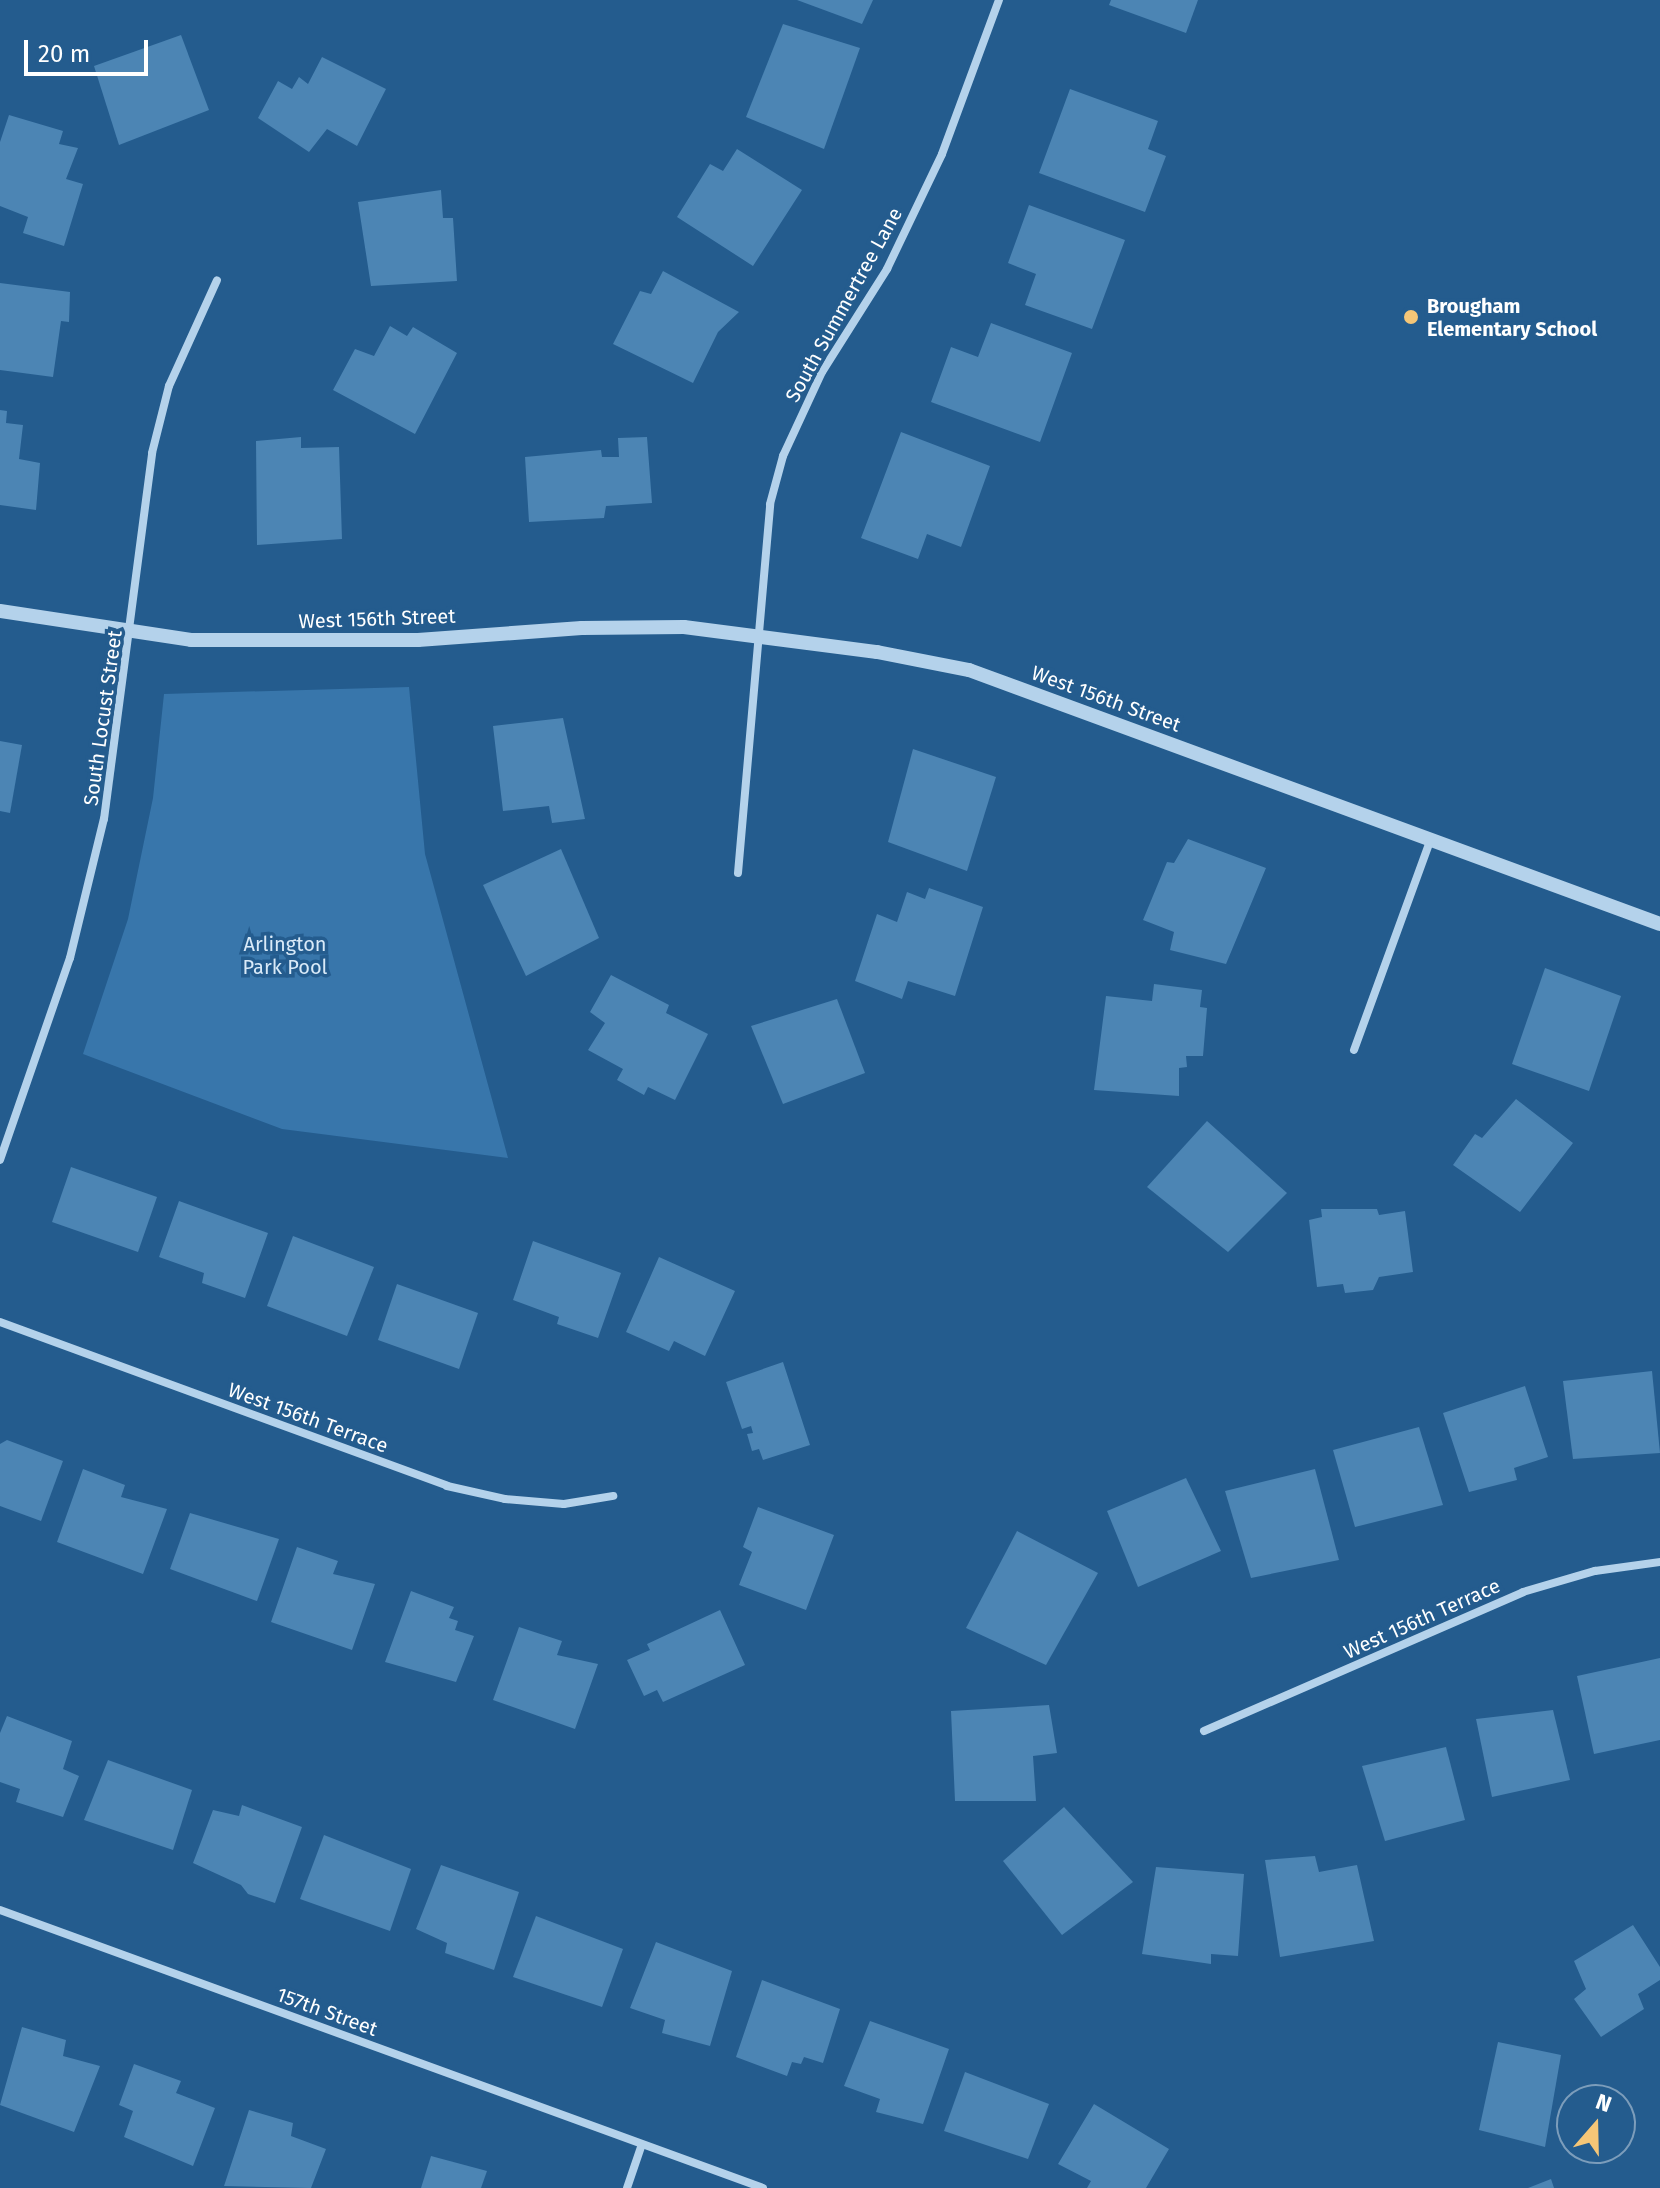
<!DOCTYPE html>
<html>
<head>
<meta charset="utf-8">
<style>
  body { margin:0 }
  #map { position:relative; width:1660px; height:2188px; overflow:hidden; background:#245c8e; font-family:"Fira Sans",sans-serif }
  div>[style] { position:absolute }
  .green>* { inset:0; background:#3876ab }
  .building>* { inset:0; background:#4c85b4 }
  .minor>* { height:8px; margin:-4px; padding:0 4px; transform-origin:4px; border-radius:4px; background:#b4d2eb }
  .tertiary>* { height:14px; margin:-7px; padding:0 7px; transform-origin:7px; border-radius:7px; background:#b4d2eb }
  .dots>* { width:22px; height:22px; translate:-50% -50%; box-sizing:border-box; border:4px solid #245c8e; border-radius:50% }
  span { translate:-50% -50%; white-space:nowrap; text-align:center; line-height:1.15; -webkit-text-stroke:7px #245c8e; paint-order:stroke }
  .street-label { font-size:20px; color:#fff }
  .poi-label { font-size:20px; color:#fff; font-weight:700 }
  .left { translate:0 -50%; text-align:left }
  .park-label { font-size:20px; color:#d9eaf8 }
  .north { position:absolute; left:1556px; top:2084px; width:80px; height:80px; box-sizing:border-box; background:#245c8e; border:2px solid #7c9dbb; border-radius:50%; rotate:20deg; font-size:22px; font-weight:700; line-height:32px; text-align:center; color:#fff }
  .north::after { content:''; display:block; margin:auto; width:28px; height:36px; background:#f5c677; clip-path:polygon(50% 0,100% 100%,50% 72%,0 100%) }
  .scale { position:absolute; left:24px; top:40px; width:124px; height:36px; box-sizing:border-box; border:4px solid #fff; border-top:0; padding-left:10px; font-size:24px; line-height:28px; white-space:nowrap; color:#fff; -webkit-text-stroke:6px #245c8e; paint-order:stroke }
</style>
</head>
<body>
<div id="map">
  <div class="green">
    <div style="clip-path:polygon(409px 687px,425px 854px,508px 1158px,282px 1129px,83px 1054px,128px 919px,153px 798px,164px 694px)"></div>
  </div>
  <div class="building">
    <div style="clip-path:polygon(797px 0,873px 0,862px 24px)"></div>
    <div style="clip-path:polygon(1111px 0,1198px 0,1186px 33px,1109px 5px)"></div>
    <div style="clip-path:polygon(783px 24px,860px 48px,824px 149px,746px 117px)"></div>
    <div style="clip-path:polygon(181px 35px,209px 110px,119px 145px,94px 66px)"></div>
    <div style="clip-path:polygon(322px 57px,386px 89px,357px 146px,327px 129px,309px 152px,258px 118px,278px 81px,292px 89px,299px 77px,308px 84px)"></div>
    <div style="clip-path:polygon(1070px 89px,1158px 121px,1148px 149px,1166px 156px,1145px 212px,1039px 173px)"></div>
    <div style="clip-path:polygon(9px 115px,63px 131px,59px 144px,78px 148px,66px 179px,83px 184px,64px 246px,23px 233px,28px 217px,0 206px,0 142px)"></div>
    <div style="clip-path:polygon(737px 149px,802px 190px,753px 266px,677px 217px,710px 164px,723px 171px)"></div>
    <div style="clip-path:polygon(441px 190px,443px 218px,453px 218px,457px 281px,371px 286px,358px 202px)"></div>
    <div style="clip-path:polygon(1029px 205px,1125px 240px,1092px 329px,1025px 305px,1036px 274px,1008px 263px)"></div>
    <div style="clip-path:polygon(663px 271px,739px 312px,718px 332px,693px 383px,613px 344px,640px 291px,651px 294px)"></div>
    <div style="clip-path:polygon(0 283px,70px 292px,69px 322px,61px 321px,53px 377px,0 370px)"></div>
    <div style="clip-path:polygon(991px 323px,1072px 353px,1040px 442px,931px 402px,951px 347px,978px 357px)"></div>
    <div style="clip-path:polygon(390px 326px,407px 336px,413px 327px,457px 353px,415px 434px,333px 390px,355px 349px,374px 356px)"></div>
    <div style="clip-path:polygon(0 410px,7px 411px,6px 423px,23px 425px,19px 459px,40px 463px,36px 510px,0 505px)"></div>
    <div style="clip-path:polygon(901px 432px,990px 466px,961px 547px,927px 534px,918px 559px,861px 538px)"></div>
    <div style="clip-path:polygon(301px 437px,301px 448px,339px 447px,342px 539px,257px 545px,256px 441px)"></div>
    <div style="clip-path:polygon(647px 437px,652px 503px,606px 506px,604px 518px,529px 522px,525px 457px,601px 450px,602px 457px,619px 457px,618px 438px)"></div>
    <div style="clip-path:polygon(563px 718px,585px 819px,552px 823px,549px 806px,503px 811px,493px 726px)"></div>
    <div style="clip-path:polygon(0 741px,22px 745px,10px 813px,0 811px)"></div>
    <div style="clip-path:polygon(913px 749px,996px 777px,967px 871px,888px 842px)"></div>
    <div style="clip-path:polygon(1188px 839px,1266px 868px,1226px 964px,1170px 950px,1174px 932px,1143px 920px,1167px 862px,1174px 863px)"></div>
    <div style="clip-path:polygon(561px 849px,599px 938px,526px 976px,483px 885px)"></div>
    <div style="clip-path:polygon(929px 888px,983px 907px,955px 996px,908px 981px,902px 999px,855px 981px,877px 914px,897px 922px,907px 892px,925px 899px)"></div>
    <div style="clip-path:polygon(1545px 968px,1621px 996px,1589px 1091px,1512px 1064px)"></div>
    <div style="clip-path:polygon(611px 975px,669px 1005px,666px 1013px,708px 1034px,675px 1100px,648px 1087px,644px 1095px,617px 1080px,623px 1069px,588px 1050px,605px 1023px,590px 1012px)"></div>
    <div style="clip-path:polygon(1154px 984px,1202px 990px,1200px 1007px,1207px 1008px,1203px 1056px,1186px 1056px,1187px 1067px,1179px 1068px,1179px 1096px,1094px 1090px,1106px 996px,1152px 1001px)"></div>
    <div style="clip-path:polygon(837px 999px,865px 1073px,783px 1104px,751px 1026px)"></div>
    <div style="clip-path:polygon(1516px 1099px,1573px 1143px,1520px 1212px,1453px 1165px,1475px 1134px,1482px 1138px)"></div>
    <div style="clip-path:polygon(1207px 1121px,1287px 1193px,1228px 1252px,1147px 1187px)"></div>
    <div style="clip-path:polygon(71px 1167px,157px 1197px,138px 1252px,52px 1222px)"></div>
    <div style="clip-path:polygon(179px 1201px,268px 1233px,245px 1298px,202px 1283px,204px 1273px,159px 1257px)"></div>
    <div style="clip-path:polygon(1321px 1209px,1377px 1209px,1379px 1215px,1405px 1211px,1413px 1272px,1379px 1277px,1373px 1290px,1345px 1293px,1343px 1284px,1317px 1287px,1309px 1220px,1322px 1217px)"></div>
    <div style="clip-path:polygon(293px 1236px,374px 1267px,347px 1336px,267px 1306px)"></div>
    <div style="clip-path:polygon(533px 1241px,621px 1273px,598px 1338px,557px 1324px,559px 1317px,513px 1300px)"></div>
    <div style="clip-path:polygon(659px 1257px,735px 1291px,705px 1356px,674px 1341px,669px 1351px,626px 1332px)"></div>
    <div style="clip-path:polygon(397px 1284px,478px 1313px,459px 1369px,378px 1340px)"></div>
    <div style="clip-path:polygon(783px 1362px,810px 1445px,763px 1460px,759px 1449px,752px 1451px,747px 1434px,753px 1433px,751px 1426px,742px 1429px,726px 1382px)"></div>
    <div style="clip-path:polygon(1652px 1371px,1660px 1453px,1573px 1459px,1563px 1381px)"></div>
    <div style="clip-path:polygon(1525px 1386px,1548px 1457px,1514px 1468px,1517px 1480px,1469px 1492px,1443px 1413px)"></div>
    <div style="clip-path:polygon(1419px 1427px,1443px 1505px,1355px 1527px,1333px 1450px)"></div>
    <div style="clip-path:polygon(7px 1440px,63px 1461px,41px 1521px,0 1506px,0 1444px)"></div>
    <div style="clip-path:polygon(83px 1469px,125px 1485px,121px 1497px,167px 1509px,143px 1574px,57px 1542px)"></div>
    <div style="clip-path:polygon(1315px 1469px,1339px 1560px,1251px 1578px,1225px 1491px)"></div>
    <div style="clip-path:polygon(1186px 1478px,1221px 1551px,1138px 1587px,1107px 1511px)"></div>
    <div style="clip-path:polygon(758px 1507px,834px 1535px,806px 1610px,739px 1585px,752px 1552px,743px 1547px)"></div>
    <div style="clip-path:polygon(190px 1513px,279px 1539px,257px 1601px,170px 1569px)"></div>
    <div style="clip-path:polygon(1017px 1531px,1098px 1573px,1046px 1665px,966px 1628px)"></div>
    <div style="clip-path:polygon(297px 1547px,338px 1561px,333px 1574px,375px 1584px,352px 1650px,271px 1622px)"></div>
    <div style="clip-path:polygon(411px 1591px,454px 1607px,449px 1618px,458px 1621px,455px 1630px,474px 1636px,456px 1682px,385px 1662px)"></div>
    <div style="clip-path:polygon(720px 1610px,745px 1665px,663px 1702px,657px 1690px,644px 1696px,627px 1660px,650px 1650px,647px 1644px)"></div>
    <div style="clip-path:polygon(519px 1627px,562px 1641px,557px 1655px,598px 1664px,575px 1729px,493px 1700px)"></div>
    <div style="clip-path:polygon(1660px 1658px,1660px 1740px,1594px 1754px,1577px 1676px)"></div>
    <div style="clip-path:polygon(1049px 1705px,1057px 1753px,1033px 1756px,1036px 1801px,955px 1801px,951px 1711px)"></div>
    <div style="clip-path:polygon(1553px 1710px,1570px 1780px,1492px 1797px,1476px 1719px)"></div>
    <div style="clip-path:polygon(7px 1716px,72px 1741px,63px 1769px,79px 1776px,63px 1817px,16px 1802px,20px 1789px,0 1782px,0 1733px)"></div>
    <div style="clip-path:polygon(1446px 1747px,1465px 1820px,1385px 1841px,1362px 1766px)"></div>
    <div style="clip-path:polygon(108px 1760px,192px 1790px,173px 1850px,84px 1820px)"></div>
    <div style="clip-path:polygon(242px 1805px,302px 1827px,275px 1903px,248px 1894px,241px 1885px,193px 1863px,213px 1810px,239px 1816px)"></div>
    <div style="clip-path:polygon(1064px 1807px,1133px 1882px,1062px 1935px,1003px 1861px)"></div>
    <div style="clip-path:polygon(324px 1835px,411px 1869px,390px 1931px,300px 1899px)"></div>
    <div style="clip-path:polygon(1315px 1856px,1319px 1872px,1357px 1865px,1374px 1941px,1280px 1957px,1265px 1860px)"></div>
    <div style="clip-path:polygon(441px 1865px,519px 1892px,494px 1970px,445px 1953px,447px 1943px,416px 1929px)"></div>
    <div style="clip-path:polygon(1156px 1867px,1244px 1874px,1238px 1956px,1211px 1954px,1211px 1964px,1142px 1954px)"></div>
    <div style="clip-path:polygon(536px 1916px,623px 1949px,602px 2007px,513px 1977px)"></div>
    <div style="clip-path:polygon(1633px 1925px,1660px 1967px,1660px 1980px,1638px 1994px,1644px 2009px,1601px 2037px,1574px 1999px,1586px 1989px,1574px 1961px)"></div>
    <div style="clip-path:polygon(656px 1942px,732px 1971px,710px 2046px,662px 2033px,665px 2020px,630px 2008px)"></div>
    <div style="clip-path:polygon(762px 1980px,840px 2009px,823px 2063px,804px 2057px,801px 2064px,792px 2062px,787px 2076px,736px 2057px)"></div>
    <div style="clip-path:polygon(870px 2021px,949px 2049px,923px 2124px,876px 2112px,880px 2099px,844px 2086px)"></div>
    <div style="clip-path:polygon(22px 2027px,66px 2040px,63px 2056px,100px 2066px,74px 2132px,0 2105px)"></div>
    <div style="clip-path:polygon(1498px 2042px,1561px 2055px,1545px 2147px,1479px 2130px)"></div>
    <div style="clip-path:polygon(134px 2064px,181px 2081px,176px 2093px,215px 2108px,193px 2166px,124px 2137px,133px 2111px,119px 2105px)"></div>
    <div style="clip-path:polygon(965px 2072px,1049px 2104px,1028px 2159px,944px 2131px)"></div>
    <div style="clip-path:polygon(1094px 2104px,1169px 2149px,1146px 2188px,1087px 2188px,1091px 2181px,1058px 2164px)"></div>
    <div style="clip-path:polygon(249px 2110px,293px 2123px,291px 2136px,326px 2149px,311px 2188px,224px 2186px)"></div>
    <div style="clip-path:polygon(431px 2156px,487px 2171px,481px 2188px,421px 2188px)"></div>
    <div style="clip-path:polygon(1551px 2179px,1554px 2188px,1528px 2188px)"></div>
  </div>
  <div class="minor">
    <div style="left:738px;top:873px;width:370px;rotate:-85deg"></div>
    <div style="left:770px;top:504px;width:50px;rotate:-74.8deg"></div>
    <div style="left:783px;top:456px;width:93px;rotate:-65.1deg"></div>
    <div style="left:822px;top:372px;width:122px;rotate:-57.7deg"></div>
    <div style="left:887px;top:269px;width:127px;rotate:-64.4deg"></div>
    <div style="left:942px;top:154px;width:164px;rotate:-69.7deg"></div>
    <div style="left:1354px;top:1050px;width:226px;rotate:-70deg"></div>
    <div style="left:0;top:1160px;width:214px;rotate:-70.9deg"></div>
    <div style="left:70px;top:958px;width:143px;rotate:-76.3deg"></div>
    <div style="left:104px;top:819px;width:369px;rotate:-82.5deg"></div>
    <div style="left:152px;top:453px;width:69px;rotate:-75.8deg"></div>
    <div style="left:169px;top:386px;width:116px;rotate:-65.6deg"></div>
    <div style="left:0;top:1322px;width:476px;rotate:20.1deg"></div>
    <div style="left:447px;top:1486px;width:59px;rotate:12.6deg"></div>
    <div style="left:505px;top:1499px;width:59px;rotate:4.8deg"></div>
    <div style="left:564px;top:1504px;width:50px;rotate:-9.3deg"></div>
    <div style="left:1204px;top:1731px;width:348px;rotate:-23.5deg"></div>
    <div style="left:1523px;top:1592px;width:75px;rotate:-16.3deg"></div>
    <div style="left:1595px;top:1571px;width:66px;rotate:-7.9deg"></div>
    <div style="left:0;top:1910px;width:812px;rotate:20.02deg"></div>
    <div style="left:627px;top:2188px;width:46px;rotate:-71.2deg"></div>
  </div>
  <div class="tertiary">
    <div style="left:0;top:611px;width:193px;rotate:8.6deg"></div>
    <div style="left:191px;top:640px;width:227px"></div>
    <div style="left:418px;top:640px;width:164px;rotate:-4.2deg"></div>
    <div style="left:582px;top:628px;width:102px;rotate:-0.6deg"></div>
    <div style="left:684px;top:627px;width:195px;rotate:7.4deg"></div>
    <div style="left:877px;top:652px;width:94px;rotate:11.1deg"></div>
    <div style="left:969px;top:670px;width:736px;rotate:20.18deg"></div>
  </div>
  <div class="dots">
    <div style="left:1411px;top:317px;background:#f5c677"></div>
  </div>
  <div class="street-label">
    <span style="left:844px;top:305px;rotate:-61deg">South Summertree Lane</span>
    <span style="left:377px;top:619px;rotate:-2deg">West 156th Street</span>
    <span style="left:1106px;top:699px;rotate:20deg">West 156th Street</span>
    <span style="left:103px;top:718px;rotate:-82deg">South Locust Street</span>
    <span style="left:308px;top:1418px;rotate:20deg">West 156th Terrace</span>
    <span style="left:1422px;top:1619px;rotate:-24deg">West 156th Terrace</span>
    <span style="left:327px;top:2012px;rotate:20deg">157th Street</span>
  </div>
  <div class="poi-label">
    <span class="left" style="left:1427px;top:318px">Brougham<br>Elementary School</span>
  </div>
  <div class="park-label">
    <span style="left:285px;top:956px">Arlington<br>Park Pool</span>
  </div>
  <div class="north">N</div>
  <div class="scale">20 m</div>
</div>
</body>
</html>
